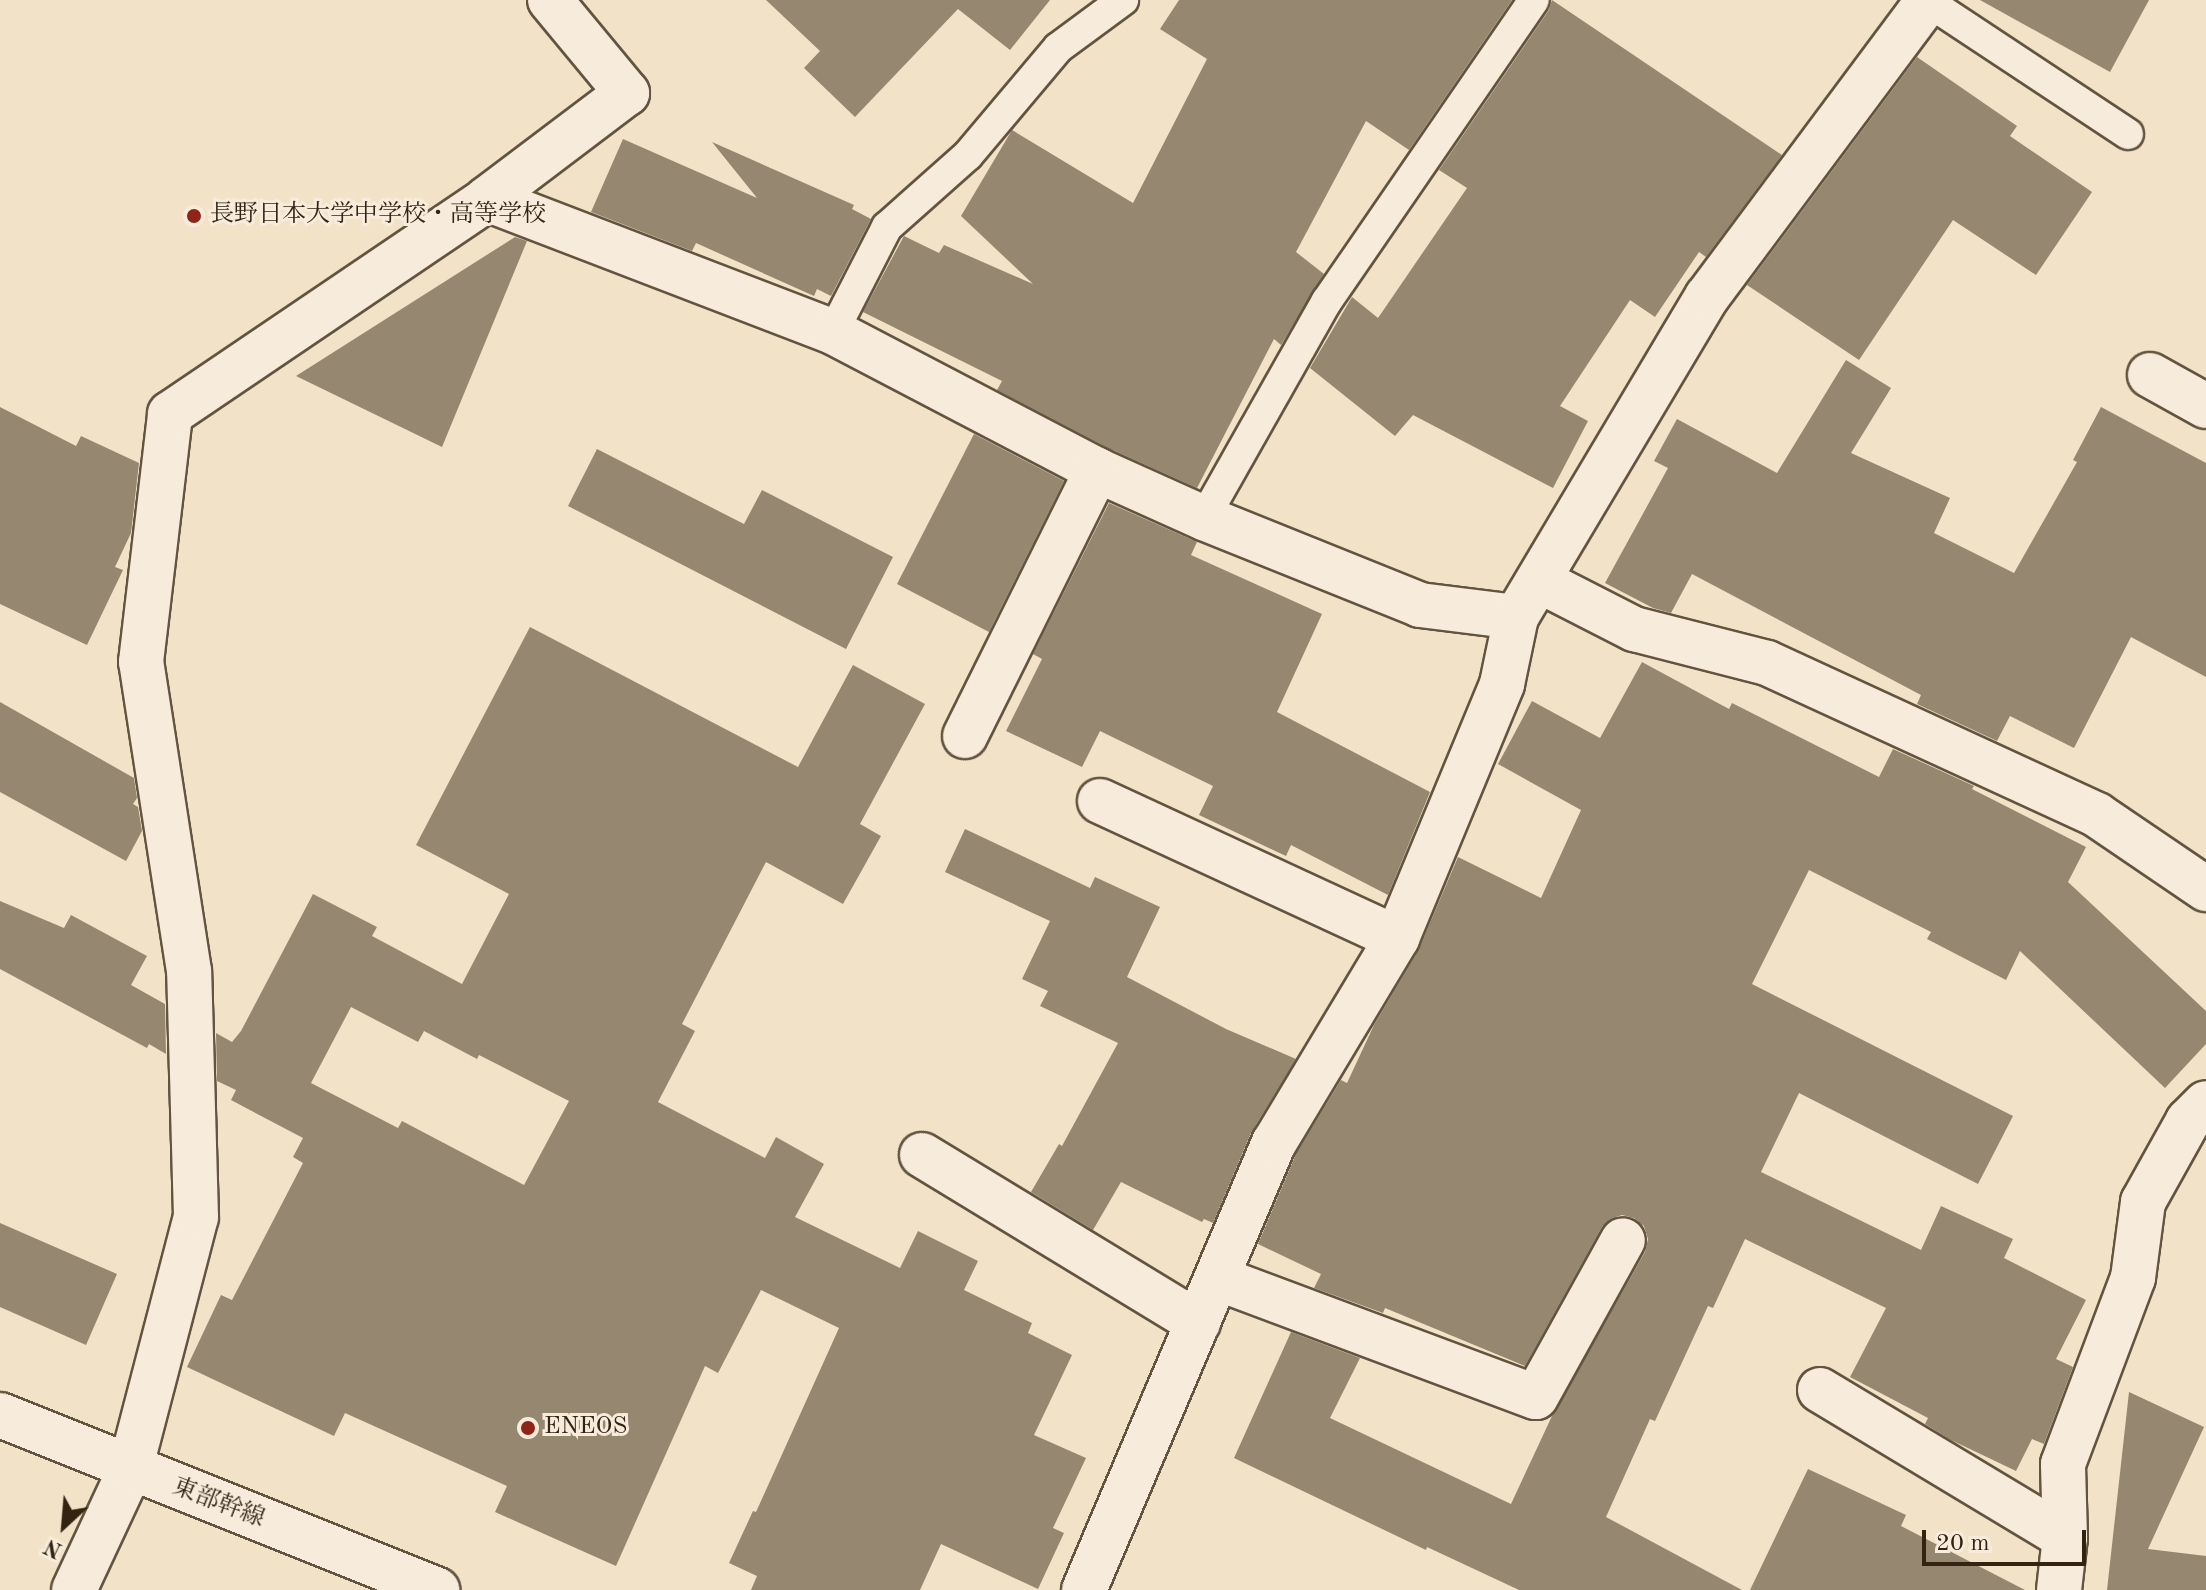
<!DOCTYPE html>
<html>
<head>
<meta charset="utf-8">
<style>
  body { margin:0 }
  #map { position:relative; width:2206px; height:1590px; overflow:hidden; background:#f2e2c8; font-family:"Old Standard TT","Noto Serif JP",serif }
  div>[style] { position:absolute }
  .building>* { inset:0; background:#968771 }
  .roads { filter:drop-shadow(2px 0 #635440) drop-shadow(-2px 0 #635440) drop-shadow(0 2px #635440) drop-shadow(0 -2px #635440) }
  .service>* { height:30px; margin:-15px; padding:0 15px; transform-origin:15px; border-radius:15px; background:#f7ecdb }
  .minor>* { height:44px; margin:-22px; padding:0 22px; transform-origin:22px; border-radius:22px; background:#f7ecdb }
  .tertiary>* { height:44px; margin:-22px; padding:0 22px; transform-origin:22px; border-radius:22px; background:#f7ecdb }
  .dots>* { width:22px; height:22px; translate:-50% -50%; box-sizing:border-box; border:4px solid #f7ecdb; border-radius:50% }
  span { translate:-50% -50%; white-space:nowrap; text-align:center; line-height:1.15; -webkit-text-stroke:6px #f7ecdb; paint-order:stroke }
  .poi-label { font-size:24px; color:#332412 }
  .left { translate:0 -50%; text-align:left }
  .street-label { font-size:24px; color:#332412 }
  .north { position:absolute; left:24px; top:1486px; width:80px; height:80px; -webkit-text-stroke:6px #f7ecdb; paint-order:stroke; rotate:206deg; font-size:22px; font-weight:700; line-height:32px; text-align:center; color:#332412 }
  .north::after { content:''; display:block; margin:auto; width:28px; height:36px; background:#332412; clip-path:polygon(50% 0,100% 100%,50% 72%,0 100%) }
  .scale { position:absolute; left:1922px; top:1530px; width:164px; height:36px; box-sizing:border-box; border:4px solid #332412; border-top:0; padding-left:10px; font-size:24px; line-height:28px; white-space:nowrap; color:#332412; -webkit-text-stroke:6px #f7ecdb; paint-order:stroke }
</style>
</head>
<body>
<div id="map">
  <div class="building">
    <div style="clip-path:polygon(766px 0,1050px 0,1010px 50px,958px 9px,855px 117px,804px 68px,820px 51px)"></div>
    <div style="clip-path:polygon(1179px 0,1512px 0,1409px 150px,1366px 121px,1296px 252px,1324px 274px,1281px 345px,1274px 339px,1197px 488px,1108px 448px,997px 390px,1002px 381px,863px 312px,904px 236px,939px 253px,944px 245px,1033px 284px,961px 216px,1012px 130px,1133px 203px,1207px 59px,1160px 29px)"></div>
    <div style="clip-path:polygon(1552px 0,1782px 155px,1706px 257px,1699px 252px,1655px 317px,1630px 300px,1560px 406px,1588px 421px,1553px 488px,1413px 415px,1395px 436px,1310px 368px,1352px 297px,1378px 318px,1467px 188px,1439px 170px,1549px 10px)"></div>
    <div style="clip-path:polygon(1980px 0,2149px 0,2110px 72px)"></div>
    <div style="clip-path:polygon(1917px 57px,2017px 126px,2010px 136px,2092px 192px,2036px 275px,1953px 220px,1859px 360px,1747px 285px)"></div>
    <div style="clip-path:polygon(623px 139px,757px 198px,712px 142px,854px 205px,852px 209px,871px 219px,831px 296px,817px 289px,814px 296px,696px 243px,692px 251px,591px 212px)"></div>
    <div style="clip-path:polygon(515px 237px,527px 241px,442px 447px,296px 376px)"></div>
    <div style="clip-path:polygon(1846px 360px,1891px 388px,1851px 453px,1950px 498px,1934px 533px,2014px 573px,2077px 462px,2073px 460px,2101px 407px,2206px 463px,2206px 677px,2131px 637px,2074px 748px,2010px 716px,1997px 741px,1917px 704px,1921px 695px,1692px 574px,1671px 613px,1653px 608px,1605px 583px,1668px 468px,1654px 461px,1677px 419px,1777px 473px)"></div>
    <div style="clip-path:polygon(0 407px,76px 446px,81px 436px,139px 463px,131px 533px,115px 567px,123px 570px,87px 645px,0 604px)"></div>
    <div style="clip-path:polygon(974px 434px,1064px 481px,989px 632px,897px 584px)"></div>
    <div style="clip-path:polygon(597px 449px,744px 524px,762px 490px,893px 557px,846px 649px,568px 506px)"></div>
    <div style="clip-path:polygon(1109px 503px,1197px 542px,1191px 555px,1322px 614px,1277px 712px,1430px 792px,1388px 895px,1291px 845px,1286px 856px,1199px 815px,1213px 786px,1100px 731px,1082px 767px,1006px 731px,1042px 659px,1033px 654px)"></div>
    <div style="clip-path:polygon(evenodd,530px 627px,798px 767px,853px 665px,925px 704px,860px 824px,881px 836px,843px 904px,766px 862px,682px 1024px,695px 1031px,658px 1102px,765px 1158px,776px 1137px,824px 1164px,795px 1217px,900px 1268px,918px 1231px,978px 1261px,964px 1290px,1032px 1323px,1028px 1333px,1072px 1355px,1034px 1435px,1086px 1458px,1053px 1528px,1064px 1533px,1038px 1589px,941px 1544px,920px 1590px,751px 1590px,757px 1576px,729px 1563px,753px 1511px,756px 1512px,839px 1328px,761px 1290px,718px 1373px,705px 1366px,616px 1566px,495px 1512px,507px 1486px,345px 1413px,334px 1436px,187px 1367px,221px 1295px,232px 1300px,303px 1163px,293px 1157px,303px 1138px,231px 1100px,236px 1090px,217px 1081px,216px 1033px,232px 1042px,241px 1031px,313px 894px,377px 927px,372px 936px,462px 984px,509px 894px,416px 845px,530px 627px,351px 1007px,418px 1042px,424px 1031px,477px 1059px,479px 1055px,569px 1101px,524px 1185px,402px 1121px,398px 1128px,311px 1083px,351px 1007px)"></div>
    <div style="clip-path:polygon(1642px 662px,1729px 709px,1732px 703px,1879px 777px,1893px 749px,1974px 786px,1972px 789px,2086px 847px,2068px 882px,2206px 1011px,2206px 1044px,2165px 1088px,2020px 951px,2006px 980px,1927px 939px,1931px 932px,1809px 870px,1752px 984px,2013px 1116px,1978px 1184px,1799px 1093px,1761px 1172px,1921px 1250px,1941px 1206px,2013px 1239px,2004px 1258px,2086px 1300px,2056px 1359px,2073px 1367px,2044px 1444px,2032px 1439px,2016px 1471px,1951px 1440px,1925px 1424px,1928px 1418px,1850px 1377px,1886px 1308px,1745px 1239px,1713px 1308px,1708px 1306px,1655px 1421px,1650px 1419px,1606px 1517px,1742px 1590px,1519px 1590px,1427px 1547px,1426px 1550px,1234px 1458px,1291px 1332px,1360px 1358px,1330px 1418px,1511px 1504px,1552px 1416px,1645px 1252px,1648px 1239px,1644px 1226px,1634px 1218px,1622px 1215px,1610px 1219px,1602px 1227px,1525px 1366px,1385px 1308px,1383px 1313px,1314px 1288px,1321px 1274px,1258px 1244px,1296px 1154px,1341px 1080px,1347px 1083px,1374px 1025px,1418px 951px,1458px 857px,1541px 898px,1581px 810px,1498px 764px,1532px 701px,1600px 738px)"></div>
    <div style="clip-path:polygon(0 702px,134px 778px,137px 798px,133px 804px,138px 807px,142px 831px,126px 861px,0 792px)"></div>
    <div style="clip-path:polygon(965px 829px,1090px 888px,1095px 877px,1160px 907px,1127px 977px,1226px 1029px,1296px 1059px,1251px 1133px,1213px 1223px,1204px 1219px,1202px 1222px,1121px 1182px,1093px 1230px,1031px 1192px,1059px 1144px,1062px 1146px,1118px 1043px,1040px 1006px,1048px 991px,1022px 979px,1050px 921px,945px 872px)"></div>
    <div style="clip-path:polygon(0 901px,64px 928px,71px 915px,147px 956px,131px 985px,165px 1004px,166px 1054px,149px 1044px,147px 1048px,0 969px)"></div>
    <div style="clip-path:polygon(0 1223px,117px 1274px,86px 1345px,0 1307px)"></div>
    <div style="clip-path:polygon(2129px 1392px,2204px 1427px,2148px 1549px,2206px 1556px,2206px 1590px,2107px 1590px)"></div>
    <div style="clip-path:polygon(1808px 1469px,1906px 1515px,1901px 1526px,2025px 1590px,1750px 1590px)"></div>
  </div>
  <div class="roads">
    <div class="service">
      <div style="left:1927px;top:1px;width:241px;rotate:33.5deg"></div>
      <div style="left:833px;top:332px;width:118px;rotate:-62.8deg"></div>
      <div style="left:887px;top:227px;width:108px;rotate:-41.6deg"></div>
      <div style="left:968px;top:155px;width:140px;rotate:-49.9deg"></div>
      <div style="left:1058px;top:48px;width:81px;rotate:-36.4deg"></div>
      <div style="left:1204px;top:518px;width:249px;rotate:-60.5deg"></div>
      <div style="left:1327px;top:301px;width:365px;rotate:-55.5deg"></div>
    </div>
    <div class="minor">
      <div style="left:550px;top:0;width:121px;rotate:50.4deg"></div>
      <div style="left:627px;top:93px;width:176px;rotate:142.9deg"></div>
      <div style="left:487px;top:199px;width:371px;rotate:21deg"></div>
      <div style="left:833px;top:332px;width:298px;rotate:27.6deg"></div>
      <div style="left:1097px;top:470px;width:117px;rotate:24.2deg"></div>
      <div style="left:1204px;top:518px;width:233px;rotate:21.9deg"></div>
      <div style="left:1420px;top:605px;width:97px;rotate:7.1deg"></div>
      <div style="left:2150px;top:375px;width:64px;rotate:29deg"></div>
      <div style="left:1540px;top:581px;width:106px;rotate:27.1deg"></div>
      <div style="left:1634px;top:629px;width:137px;rotate:14.3deg"></div>
      <div style="left:1767px;top:663px;width:363px;rotate:24.7deg"></div>
      <div style="left:2097px;top:815px;width:132px;rotate:34.2deg"></div>
      <div style="left:965px;top:736px;width:297px;rotate:-63.6deg"></div>
      <div style="left:1100px;top:801px;width:327px;rotate:24.8deg"></div>
      <div style="left:922px;top:1155px;width:323px;rotate:31.3deg"></div>
      <div style="left:1217px;top:1278px;width:340px;rotate:20.5deg"></div>
      <div style="left:1536px;top:1397px;width:179px;rotate:-61deg"></div>
      <div style="left:1820px;top:1390px;width:286px;rotate:31deg"></div>
      <div style="left:74px;top:1590px;width:132px;rotate:-65deg"></div>
      <div style="left:130px;top:1470px;width:261px;rotate:-75.4deg"></div>
      <div style="left:196px;top:1217px;width:246px;rotate:-91.6deg"></div>
      <div style="left:189px;top:971px;width:313px;rotate:-98.8deg"></div>
      <div style="left:141px;top:662px;width:250px;rotate:-83.3deg"></div>
      <div style="left:170px;top:414px;width:383px;rotate:-34.1deg"></div>
      <div style="left:1084px;top:1590px;width:486px;rotate:-67deg"></div>
      <div style="left:1274px;top:1143px;width:239px;rotate:-59deg"></div>
      <div style="left:1397px;top:938px;width:275px;rotate:-67.5deg"></div>
      <div style="left:1502px;top:684px;width:68px;rotate:-78.2deg"></div>
      <div style="left:1516px;top:617px;width:373px;rotate:-59.2deg"></div>
      <div style="left:1707px;top:297px;width:370px;rotate:-53.3deg"></div>
      <div style="left:2059px;top:1590px;width:53px;rotate:-83.5deg"></div>
      <div style="left:2065px;top:1537px;width:73px;rotate:-91.6deg"></div>
      <div style="left:2063px;top:1464px;width:199px;rotate:-69.4deg"></div>
      <div style="left:2133px;top:1278px;width:77px;rotate:-82.5deg"></div>
      <div style="left:2143px;top:1202px;width:93px;rotate:-60.9deg"></div>
      <div style="left:2188px;top:1121px;width:25px;rotate:-45deg"></div>
    </div>
    <div class="tertiary">
      <div style="left:0;top:1415px;width:471px;rotate:21.8deg"></div>
    </div>
  </div>
  <div class="dots">
    <div style="left:194px;top:216px;background:#8f2418"></div>
    <div style="left:528px;top:1428px;background:#8f2418"></div>
  </div>
  <div class="poi-label">
    <span class="left" style="left:210px;top:216px">長野日本大学中学校・高等学校</span>
    <span class="left" style="left:544px;top:1428px">ENEOS</span>
  </div>
  <div class="street-label">
    <span style="left:218px;top:1504px;rotate:21deg">東部幹線</span>
  </div>
  <div class="north">N</div>
  <div class="scale">20 m</div>
</div>
</body>
</html>
